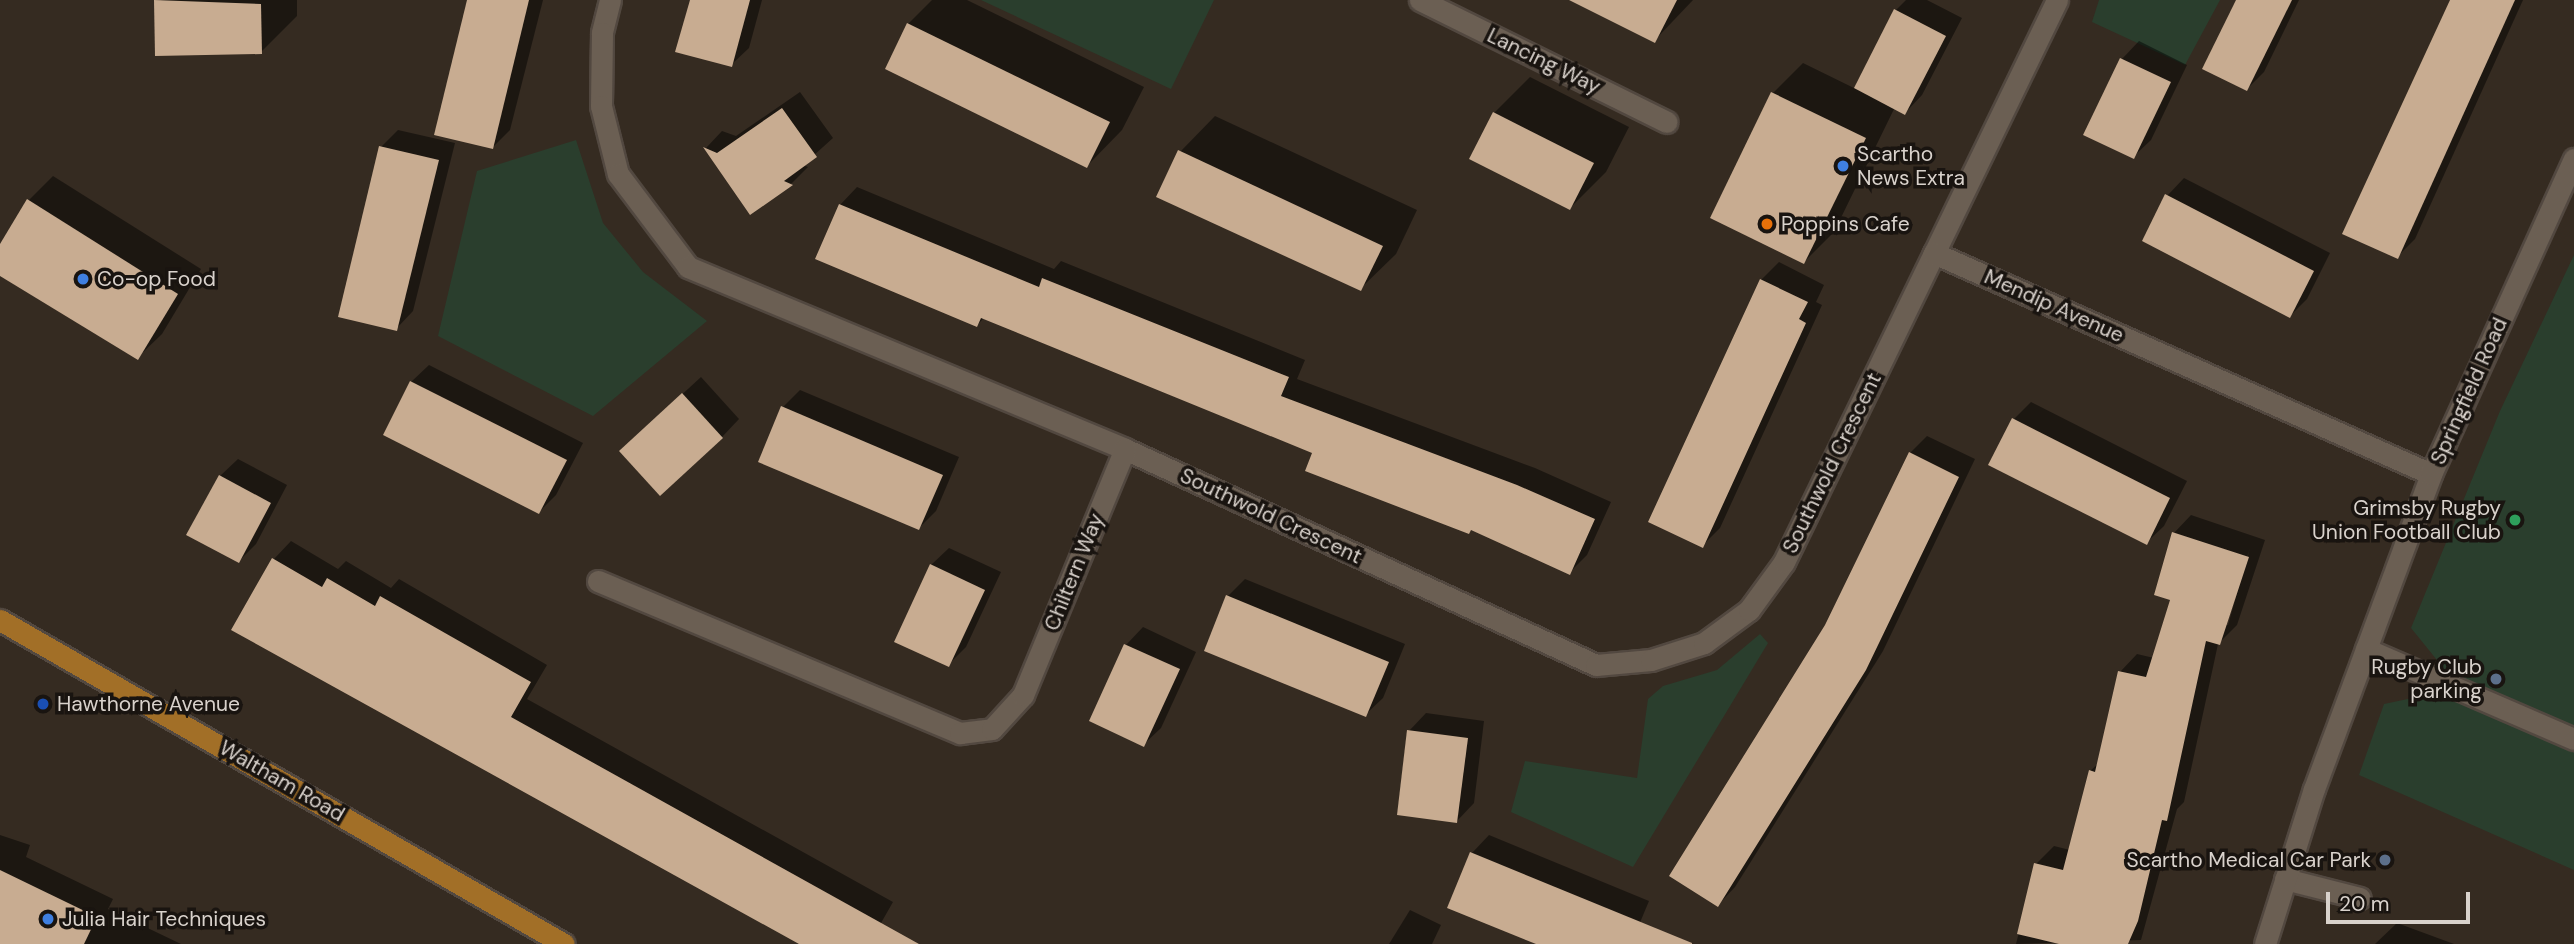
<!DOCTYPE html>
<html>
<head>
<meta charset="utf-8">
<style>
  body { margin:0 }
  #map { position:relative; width:2574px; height:944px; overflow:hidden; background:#352b21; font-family:"DM Sans",sans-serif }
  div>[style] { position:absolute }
  .green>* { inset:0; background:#2a3e2d }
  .shadow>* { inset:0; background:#0007 }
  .building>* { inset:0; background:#c8ac91 }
  .roads { filter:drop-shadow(2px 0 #524840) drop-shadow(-2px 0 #524840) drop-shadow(0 2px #524840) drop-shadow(0 -2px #524840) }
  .minor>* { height:21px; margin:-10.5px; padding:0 10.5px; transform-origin:10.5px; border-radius:10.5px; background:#6b5f53 }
  .major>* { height:21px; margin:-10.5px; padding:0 10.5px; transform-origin:10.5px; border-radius:10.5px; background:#a26f27 }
  .dots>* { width:19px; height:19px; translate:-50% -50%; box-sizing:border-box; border:4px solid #191410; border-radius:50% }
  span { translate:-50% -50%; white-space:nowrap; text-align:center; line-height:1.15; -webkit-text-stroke:7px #191410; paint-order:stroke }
  .street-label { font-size:21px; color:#d9d2cc }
  .poi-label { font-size:21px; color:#d9d2cc }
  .left { translate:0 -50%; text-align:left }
  .right { translate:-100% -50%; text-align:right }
  .scale { position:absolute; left:2326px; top:892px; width:144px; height:32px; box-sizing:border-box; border:4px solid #d9d2cc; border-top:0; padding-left:9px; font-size:21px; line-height:24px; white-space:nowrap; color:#d9d2cc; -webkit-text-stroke:5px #191410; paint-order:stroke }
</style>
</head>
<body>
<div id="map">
  <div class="green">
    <div style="clip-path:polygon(981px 0,1214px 0,1171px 89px)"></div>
    <div style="clip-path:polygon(2099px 0,2220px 0,2185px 65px,2092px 22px)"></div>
    <div style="clip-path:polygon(576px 140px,603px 223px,643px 272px,707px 321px,593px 416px,438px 336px,477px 171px)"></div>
    <div style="clip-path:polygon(2574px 255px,2574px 870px,2359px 775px,2384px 704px,2427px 695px,2441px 665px,2411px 628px,2500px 411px)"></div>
    <div style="clip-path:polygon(1760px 634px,1768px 643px,1633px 867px,1511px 812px,1525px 761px,1637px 778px,1648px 699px,1663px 686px,1717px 670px)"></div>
  </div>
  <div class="shadow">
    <div style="clip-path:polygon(162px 0,297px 0,297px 16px,261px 52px,155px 6px)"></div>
    <div style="clip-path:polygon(470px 0,543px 0,510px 130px,493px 147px)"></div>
    <div style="clip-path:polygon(691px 0,762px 0,749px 48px,731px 65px)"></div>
    <div style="clip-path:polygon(932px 0,967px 0,1144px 87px,1122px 130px,1087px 166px,887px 68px,908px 24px)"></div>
    <div style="clip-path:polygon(1573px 0,1693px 0,1654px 41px)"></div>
    <div style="clip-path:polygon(1906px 0,1927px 0,1962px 18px,1922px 95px,1905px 113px,1895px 107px,1834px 232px,1804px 262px,1773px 93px,1803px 63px,1856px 89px,1896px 10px)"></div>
    <div style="clip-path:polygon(2238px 0,2299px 0,2264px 72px,2247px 89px)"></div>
    <div style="clip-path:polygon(2450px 0,2523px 0,2415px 239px,2397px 257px)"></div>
    <div style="clip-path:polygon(2139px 41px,2187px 65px,2151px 140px,2133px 157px,2122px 59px)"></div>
    <div style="clip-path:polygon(1530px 77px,1629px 127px,1606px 172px,1570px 208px,1471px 158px,1494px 113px)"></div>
    <div style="clip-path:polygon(800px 92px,833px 138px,803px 165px,808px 167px,792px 183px,750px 212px,706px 148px,722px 131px,736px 136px)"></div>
    <div style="clip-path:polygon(1215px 116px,1417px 210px,1396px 254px,1360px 289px,1180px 152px)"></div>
    <div style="clip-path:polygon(398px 130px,455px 143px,413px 311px,396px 329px,381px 147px)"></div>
    <div style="clip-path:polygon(53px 176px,201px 269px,162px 334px,137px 358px,0 274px,0 247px,28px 201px)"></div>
    <div style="clip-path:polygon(2184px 178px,2330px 253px,2307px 299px,2290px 316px,2167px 196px)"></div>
    <div style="clip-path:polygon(857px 187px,1054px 269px,1061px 261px,1305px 360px,1297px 379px,1535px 468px,1611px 502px,1587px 555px,1570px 572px,1315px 452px,984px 318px,977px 325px,840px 205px)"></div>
    <div style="clip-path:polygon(1779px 262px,1824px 285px,1816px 302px,1822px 305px,1720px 528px,1702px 546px,1650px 521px,1761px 280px)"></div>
    <div style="clip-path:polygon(429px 365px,583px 443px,556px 495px,539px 512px,411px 382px)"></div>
    <div style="clip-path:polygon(701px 377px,739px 419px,722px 437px,639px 434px)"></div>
    <div style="clip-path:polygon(800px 390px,959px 457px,936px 511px,919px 528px,783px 407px)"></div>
    <div style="clip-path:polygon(2031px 402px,2187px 481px,2164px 526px,2146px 543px,2014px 419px)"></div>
    <div style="clip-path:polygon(1927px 436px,1975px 459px,1883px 651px,1735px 887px,1718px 905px,1827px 626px,1910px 453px)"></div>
    <div style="clip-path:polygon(238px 459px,287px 485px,256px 544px,239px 561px,220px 476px)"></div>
    <div style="clip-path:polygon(evenodd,2191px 515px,2265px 540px,2237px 625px,2218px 644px,2184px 802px,2177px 809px,2141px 940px,2016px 944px,2036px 864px,2054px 846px,2070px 850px,2090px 771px,2100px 762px,2120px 672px,2137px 654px,2154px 658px,2172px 599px,2174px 533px,2191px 515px,2250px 548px,2228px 625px,2225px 625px,2250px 548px)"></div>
    <div style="clip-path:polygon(291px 541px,338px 569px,346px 561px,391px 588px,399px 579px,547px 665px,527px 699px,893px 902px,869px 944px,805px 944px,233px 629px,274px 559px)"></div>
    <div style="clip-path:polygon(949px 548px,1001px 572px,966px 647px,948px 665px,931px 565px)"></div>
    <div style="clip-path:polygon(1245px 579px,1405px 644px,1383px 698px,1365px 715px,1228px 596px)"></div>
    <div style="clip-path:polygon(1143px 627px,1196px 652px,1161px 728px,1143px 745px,1126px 645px)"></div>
    <div style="clip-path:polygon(1426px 713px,1484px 721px,1474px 803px,1457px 821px,1409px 731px)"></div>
    <div style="clip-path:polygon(0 835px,30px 845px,26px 857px,113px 899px,108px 909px,181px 944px,0 944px)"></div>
    <div style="clip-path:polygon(1489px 835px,1649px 901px,1631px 944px,1540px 944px,1450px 907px,1472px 853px)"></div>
    <div style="clip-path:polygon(1410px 910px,1441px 925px,1432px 944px,1389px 944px)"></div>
    <div style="clip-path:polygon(2397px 923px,2454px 944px,2375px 944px)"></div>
  </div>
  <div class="building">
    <div style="clip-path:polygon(154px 0,261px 4px,262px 54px,155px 56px)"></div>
    <div style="clip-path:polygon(467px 0,529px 0,493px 149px,434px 135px)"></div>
    <div style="clip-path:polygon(690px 0,750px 0,732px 67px,675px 52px)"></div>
    <div style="clip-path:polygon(1569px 0,1677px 0,1655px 43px)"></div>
    <div style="clip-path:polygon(2236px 0,2292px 0,2247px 91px,2202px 69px)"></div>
    <div style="clip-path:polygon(2450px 0,2515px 0,2398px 259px,2342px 234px)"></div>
    <div style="clip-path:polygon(1894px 9px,1946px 36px,1905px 115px,1854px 88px)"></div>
    <div style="clip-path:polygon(907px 23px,1110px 122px,1087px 168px,885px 69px)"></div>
    <div style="clip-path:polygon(2120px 58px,2171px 82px,2134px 159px,2083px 135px)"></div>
    <div style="clip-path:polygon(1771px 92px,1866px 138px,1804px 264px,1710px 218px)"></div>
    <div style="clip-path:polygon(782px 108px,817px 157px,784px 181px,793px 185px,750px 215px,703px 147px,717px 153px)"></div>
    <div style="clip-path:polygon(1493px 112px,1594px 163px,1570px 210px,1469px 159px)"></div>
    <div style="clip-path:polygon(379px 146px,439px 160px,397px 331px,338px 317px)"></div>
    <div style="clip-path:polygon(1178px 150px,1383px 246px,1361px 291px,1156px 197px)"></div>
    <div style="clip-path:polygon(2165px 194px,2314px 271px,2290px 318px,2142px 241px)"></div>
    <div style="clip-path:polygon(27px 199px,178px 294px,138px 360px,0 276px,0 244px)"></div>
    <div style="clip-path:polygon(839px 204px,1039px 287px,1042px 278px,1289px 377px,1281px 396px,1517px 485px,1595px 519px,1570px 575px,1471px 530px,1469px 534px,1305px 471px,1312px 453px,981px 318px,977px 327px,815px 259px)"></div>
    <div style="clip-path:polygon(1760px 279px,1808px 302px,1799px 319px,1806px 323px,1703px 548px,1648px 522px)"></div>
    <div style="clip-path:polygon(410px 381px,567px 460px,539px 514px,383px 435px)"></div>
    <div style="clip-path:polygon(682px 393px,723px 438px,660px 496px,619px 451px)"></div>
    <div style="clip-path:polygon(781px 406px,943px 475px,919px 530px,758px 462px)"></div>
    <div style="clip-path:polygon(2012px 418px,2170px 498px,2147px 545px,1988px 465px)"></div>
    <div style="clip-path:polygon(1909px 452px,1959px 477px,1866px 670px,1718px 907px,1669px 876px,1825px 625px)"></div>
    <div style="clip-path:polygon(219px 475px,271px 503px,239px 563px,186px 535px)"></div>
    <div style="clip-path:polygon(2172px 532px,2249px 557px,2220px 645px,2206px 641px,2167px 821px,2162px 820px,2138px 921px,2128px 944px,2059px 944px,2017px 934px,2034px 863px,2063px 870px,2089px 770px,2095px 772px,2118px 671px,2146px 677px,2170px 600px,2154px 595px)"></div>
    <div style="clip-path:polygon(272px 558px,322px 587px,327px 578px,375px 606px,380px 596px,531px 682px,511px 717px,919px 944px,799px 944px,231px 630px)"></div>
    <div style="clip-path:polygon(930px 564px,985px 590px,949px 667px,894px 642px)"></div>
    <div style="clip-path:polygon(1226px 595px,1389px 662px,1366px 717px,1204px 651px)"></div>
    <div style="clip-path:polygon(1124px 644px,1180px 669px,1144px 747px,1089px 721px)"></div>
    <div style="clip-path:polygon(1407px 730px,1468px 738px,1457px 823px,1397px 815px)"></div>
    <div style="clip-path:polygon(1470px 852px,1692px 943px,1692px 944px,1536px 944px,1447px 908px)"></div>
    <div style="clip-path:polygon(0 870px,97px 917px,84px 944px,0 944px)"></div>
  </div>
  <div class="roads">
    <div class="minor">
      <div style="left:610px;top:0;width:34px;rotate:104deg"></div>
      <div style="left:602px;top:33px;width:73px;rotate:90.8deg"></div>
      <div style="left:601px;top:106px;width:70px;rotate:76deg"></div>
      <div style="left:618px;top:174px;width:116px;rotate:53deg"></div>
      <div style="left:688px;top:267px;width:473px;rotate:22.6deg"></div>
      <div style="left:1125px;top:449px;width:518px;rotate:24.64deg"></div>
      <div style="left:1596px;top:665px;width:55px;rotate:-5.2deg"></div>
      <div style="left:1651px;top:660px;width:56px;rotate:-17.8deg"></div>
      <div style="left:1704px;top:643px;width:56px;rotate:-36.3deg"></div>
      <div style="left:1749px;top:610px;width:59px;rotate:-53.9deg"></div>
      <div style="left:1784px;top:562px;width:343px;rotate:-64.1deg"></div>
      <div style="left:1420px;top:0;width:275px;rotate:26.3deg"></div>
      <div style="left:2057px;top:0;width:281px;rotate:115.9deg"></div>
      <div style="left:1934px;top:253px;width:544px;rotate:23.97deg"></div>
      <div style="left:598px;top:581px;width:393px;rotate:22.8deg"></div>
      <div style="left:960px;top:733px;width:32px;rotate:-7deg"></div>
      <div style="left:992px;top:729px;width:46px;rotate:-47.6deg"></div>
      <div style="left:1023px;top:695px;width:266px;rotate:-67.5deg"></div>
      <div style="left:2366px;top:649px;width:227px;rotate:23.4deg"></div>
      <div style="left:2285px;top:879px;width:77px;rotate:14.2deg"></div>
      <div style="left:2265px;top:944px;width:163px;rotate:-72.5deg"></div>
      <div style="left:2314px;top:789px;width:336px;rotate:-69.6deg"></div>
      <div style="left:2431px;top:474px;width:346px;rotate:-65.6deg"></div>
    </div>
    <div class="major">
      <div style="left:0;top:620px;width:650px;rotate:29.88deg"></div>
    </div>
  </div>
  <div class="dots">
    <div style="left:1843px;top:166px;background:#3f7fe0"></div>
    <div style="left:1767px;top:224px;background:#e8710a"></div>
    <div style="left:83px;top:279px;background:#3f7fe0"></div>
    <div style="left:2515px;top:520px;background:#2e9e5b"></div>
    <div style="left:2496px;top:679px;background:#5c6f8a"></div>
    <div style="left:43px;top:704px;background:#1a4fb4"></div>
    <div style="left:2385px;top:860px;background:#5c6f8a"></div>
    <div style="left:48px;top:919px;background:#3f7fe0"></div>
  </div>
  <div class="street-label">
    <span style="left:1544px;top:61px;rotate:26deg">Lancing Way</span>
    <span style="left:2054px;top:306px;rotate:24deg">Mendip Avenue</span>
    <span style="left:2469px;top:391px;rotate:-66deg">Springfield Road</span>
    <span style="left:1832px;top:463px;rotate:-64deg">Southwold Crescent</span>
    <span style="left:1271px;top:516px;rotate:25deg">Southwold Crescent</span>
    <span style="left:1074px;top:572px;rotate:-68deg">Chiltern Way</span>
    <span style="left:282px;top:781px;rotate:30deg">Waltham Road</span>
  </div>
  <div class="poi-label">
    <span class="left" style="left:1857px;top:166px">Scartho<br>News Extra</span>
    <span class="left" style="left:1781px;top:224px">Poppins Cafe</span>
    <span class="left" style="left:97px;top:279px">Co-op Food</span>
    <span class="right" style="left:2501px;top:520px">Grimsby Rugby<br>Union Football Club</span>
    <span class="right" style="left:2482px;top:679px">Rugby Club<br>parking</span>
    <span class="left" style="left:57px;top:704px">Hawthorne Avenue</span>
    <span class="right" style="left:2371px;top:860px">Scartho Medical Car Park</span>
    <span class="left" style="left:62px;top:919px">Julia Hair Techniques</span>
  </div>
  <div class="scale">20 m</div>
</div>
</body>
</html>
